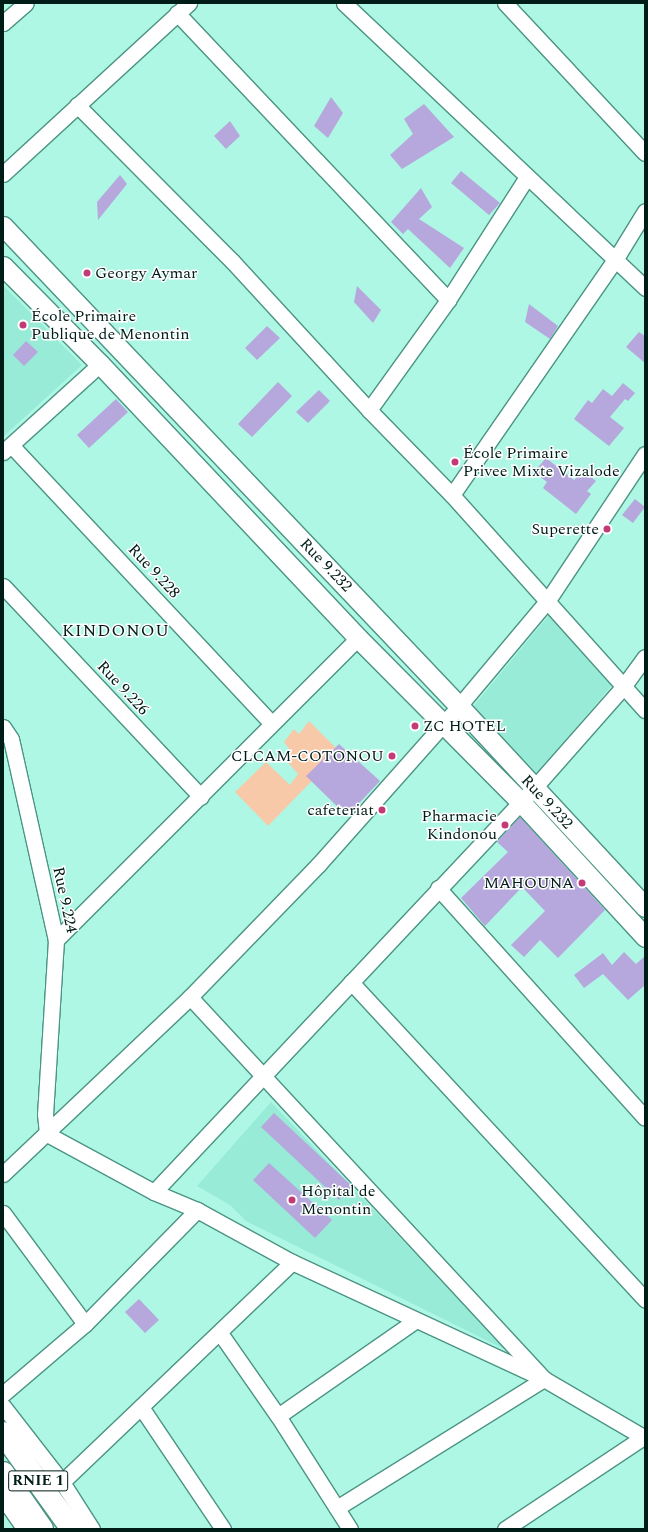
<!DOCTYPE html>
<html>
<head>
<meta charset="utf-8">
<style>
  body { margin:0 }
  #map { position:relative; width:648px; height:1532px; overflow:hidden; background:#aef7e5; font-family:Spectral,serif }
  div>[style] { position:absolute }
  .built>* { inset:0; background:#98ebd7 }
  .green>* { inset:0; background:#f7c9a9 }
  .building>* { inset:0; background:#b6a7dc }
  .roads { filter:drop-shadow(1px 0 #4c9484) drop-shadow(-1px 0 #4c9484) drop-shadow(0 1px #4c9484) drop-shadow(0 -1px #4c9484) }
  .minor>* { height:15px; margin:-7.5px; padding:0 7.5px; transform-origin:7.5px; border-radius:7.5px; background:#fff }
  .tertiary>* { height:19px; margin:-9.5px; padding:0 9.5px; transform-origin:9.5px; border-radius:9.5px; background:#fff }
  .trunk>* { height:22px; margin:-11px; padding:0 11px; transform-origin:11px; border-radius:11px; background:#fff }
  .dots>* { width:11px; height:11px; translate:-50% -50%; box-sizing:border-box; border:2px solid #fff; border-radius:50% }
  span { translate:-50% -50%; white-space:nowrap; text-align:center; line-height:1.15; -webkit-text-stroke:3px #fff; paint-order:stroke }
  .shield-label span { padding:1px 3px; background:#fff; border:1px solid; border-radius:3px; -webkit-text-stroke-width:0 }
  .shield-label { font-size:15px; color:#001c17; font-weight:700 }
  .poi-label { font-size:16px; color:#001c17 }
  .left { translate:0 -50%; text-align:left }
  .right { translate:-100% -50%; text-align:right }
  .street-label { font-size:16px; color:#001c17 }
  .neighbourhood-label { font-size:17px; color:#001c17; letter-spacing:1px }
  .frame { position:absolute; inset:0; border:4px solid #001c17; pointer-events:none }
</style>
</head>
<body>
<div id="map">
  <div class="built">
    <div style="clip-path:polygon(3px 285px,82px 365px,3px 437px)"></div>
    <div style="clip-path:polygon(549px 615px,614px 683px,537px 773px,471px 709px)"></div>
    <div style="clip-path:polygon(271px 1102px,508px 1351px,246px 1221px,230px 1205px,197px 1186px)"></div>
  </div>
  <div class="green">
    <div style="clip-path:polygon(309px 721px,340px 752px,268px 826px,235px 792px,266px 762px,290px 785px,298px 774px,285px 759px,290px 750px,284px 742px,294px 729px,299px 734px)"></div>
  </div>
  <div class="building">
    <div style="clip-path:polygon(331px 97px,343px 113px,328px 138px,314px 126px)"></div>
    <div style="clip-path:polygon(424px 104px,454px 137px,402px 169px,390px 155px,413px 134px,404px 119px)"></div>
    <div style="clip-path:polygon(230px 121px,240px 136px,226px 149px,214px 136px)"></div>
    <div style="clip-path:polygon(461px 171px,500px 203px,489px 215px,451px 183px)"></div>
    <div style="clip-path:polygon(120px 175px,127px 184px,98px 220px,97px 202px)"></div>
    <div style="clip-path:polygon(421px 188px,432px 207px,419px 219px,464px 248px,450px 268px,408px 229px,403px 234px,391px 222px)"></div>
    <div style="clip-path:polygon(357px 286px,381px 310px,373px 323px,354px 302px)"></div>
    <div style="clip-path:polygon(529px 304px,558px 326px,550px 339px,525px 322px)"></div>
    <div style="clip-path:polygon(267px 326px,280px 338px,257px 360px,245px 348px)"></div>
    <div style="clip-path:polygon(639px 332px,645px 336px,645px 363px,626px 347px)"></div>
    <div style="clip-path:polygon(26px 341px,38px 352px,24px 366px,13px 355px)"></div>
    <div style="clip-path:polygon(278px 382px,292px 396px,252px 437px,238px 424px)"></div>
    <div style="clip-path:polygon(623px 383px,635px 393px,628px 401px,625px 399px,610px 417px,624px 428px,609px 446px,574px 419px,588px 400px,592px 403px,603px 389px,612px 396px)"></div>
    <div style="clip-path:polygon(319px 390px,330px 401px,308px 423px,296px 412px)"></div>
    <div style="clip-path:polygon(116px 399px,128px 412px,89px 448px,77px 435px)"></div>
    <div style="clip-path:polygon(546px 458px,574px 480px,583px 471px,596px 481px,587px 491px,591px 494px,576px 514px,543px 488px,547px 482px,534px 472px)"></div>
    <div style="clip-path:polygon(635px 499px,645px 507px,633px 523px,622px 515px)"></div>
    <div style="clip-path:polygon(339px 744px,380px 781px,347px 816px,306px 776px)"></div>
    <div style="clip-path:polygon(520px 817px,605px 910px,558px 958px,540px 940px,524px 957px,511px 945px,545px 911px,522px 887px,485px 926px,461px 898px,508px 852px,497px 842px)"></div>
    <div style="clip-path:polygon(624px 952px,636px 964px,645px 956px,645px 985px,628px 1000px,603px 974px,584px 988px,574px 975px,603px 953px,612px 965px)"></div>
    <div style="clip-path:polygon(274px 1113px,352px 1186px,339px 1200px,261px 1127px)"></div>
    <div style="clip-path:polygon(269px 1163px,332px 1220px,315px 1238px,253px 1180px)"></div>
    <div style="clip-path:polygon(139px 1299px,159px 1320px,145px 1333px,125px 1312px)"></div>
  </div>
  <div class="roads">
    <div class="minor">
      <div style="left:344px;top:3px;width:415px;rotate:43.4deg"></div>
      <div style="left:505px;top:3px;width:205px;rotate:47deg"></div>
      <div style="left:177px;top:13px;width:395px;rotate:46.6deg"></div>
      <div style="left:3px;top:23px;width:30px;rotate:-41deg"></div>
      <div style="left:77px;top:105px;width:221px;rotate:45.2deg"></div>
      <div style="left:233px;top:262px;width:201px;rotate:47.4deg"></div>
      <div style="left:369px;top:410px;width:119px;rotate:45.7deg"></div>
      <div style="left:452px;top:495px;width:289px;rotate:48.1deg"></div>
      <div style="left:3px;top:174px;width:253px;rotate:-42.6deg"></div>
      <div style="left:369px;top:410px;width:135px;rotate:-54.3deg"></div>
      <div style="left:448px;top:300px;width:146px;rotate:-57.3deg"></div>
      <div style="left:11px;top:445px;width:381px;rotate:46.9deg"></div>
      <div style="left:3px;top:452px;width:131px;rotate:-42.2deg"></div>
      <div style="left:452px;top:495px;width:286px;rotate:-55.3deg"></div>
      <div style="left:615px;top:260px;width:57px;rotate:-58.5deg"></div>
      <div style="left:3px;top:586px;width:289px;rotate:46.8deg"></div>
      <div style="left:3px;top:727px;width:14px;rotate:56deg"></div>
      <div style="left:11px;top:739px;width:206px;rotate:77.4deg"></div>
      <div style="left:56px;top:940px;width:174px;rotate:93.6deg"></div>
      <div style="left:45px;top:1114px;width:20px;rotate:84deg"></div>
      <div style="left:47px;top:1134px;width:122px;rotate:28.5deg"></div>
      <div style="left:154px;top:1192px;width:47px;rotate:22.7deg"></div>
      <div style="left:197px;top:1210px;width:108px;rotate:28.7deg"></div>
      <div style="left:292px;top:1262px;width:278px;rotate:24.9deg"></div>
      <div style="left:544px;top:1379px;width:117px;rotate:30.3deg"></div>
      <div style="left:438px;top:888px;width:309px;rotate:48deg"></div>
      <div style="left:56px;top:940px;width:427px;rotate:-45deg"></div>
      <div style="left:351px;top:982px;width:433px;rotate:47.2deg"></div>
      <div style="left:190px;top:997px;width:521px;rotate:47.18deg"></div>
      <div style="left:544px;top:1379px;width:244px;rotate:148.1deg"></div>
      <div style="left:3px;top:1174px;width:257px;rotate:-43.4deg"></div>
      <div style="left:190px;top:997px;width:184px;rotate:-45.9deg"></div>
      <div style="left:318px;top:865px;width:213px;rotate:-48.4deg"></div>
      <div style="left:459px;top:706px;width:138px;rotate:-50deg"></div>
      <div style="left:548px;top:600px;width:175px;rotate:-56.4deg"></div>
      <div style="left:154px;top:1192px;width:555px;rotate:-46.75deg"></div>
      <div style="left:534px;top:788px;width:135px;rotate:-48.6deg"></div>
      <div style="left:623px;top:687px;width:37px;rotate:-54deg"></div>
      <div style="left:3px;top:1213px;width:138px;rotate:53.5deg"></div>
      <div style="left:220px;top:1333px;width:101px;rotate:55.1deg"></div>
      <div style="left:278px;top:1416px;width:134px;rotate:57.5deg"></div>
      <div style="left:3px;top:1394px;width:108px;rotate:-40.5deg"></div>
      <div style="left:85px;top:1324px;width:160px;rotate:-45.5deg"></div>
      <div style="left:3px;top:1406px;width:96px;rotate:52.2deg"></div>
      <div style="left:62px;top:1482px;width:56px;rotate:57.4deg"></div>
      <div style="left:141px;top:1407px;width:147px;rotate:56.1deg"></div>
      <div style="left:278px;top:1416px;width:168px;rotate:-34.8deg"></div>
      <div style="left:62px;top:1482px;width:318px;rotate:-43.7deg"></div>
      <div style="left:3px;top:1498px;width:38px;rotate:55deg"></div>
      <div style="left:505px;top:1529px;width:168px;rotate:-33.6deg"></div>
    </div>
    <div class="tertiary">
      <div style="left:3px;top:226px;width:662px;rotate:46.47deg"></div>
      <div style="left:459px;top:706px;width:274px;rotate:47.2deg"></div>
      <div style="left:3px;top:266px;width:138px;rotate:45.3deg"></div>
      <div style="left:100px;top:364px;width:376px;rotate:46.7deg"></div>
      <div style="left:358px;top:638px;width:230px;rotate:45.2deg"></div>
      <div style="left:520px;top:801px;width:185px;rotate:47.4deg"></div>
    </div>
    <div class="trunk">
      <div style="left:3px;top:1433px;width:118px;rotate:54.3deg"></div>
      <div style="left:3px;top:1473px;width:68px;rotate:55.1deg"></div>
    </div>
  </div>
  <div class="dots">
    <div style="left:87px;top:273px;background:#c23a76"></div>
    <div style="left:23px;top:325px;background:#c23a76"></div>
    <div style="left:455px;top:462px;background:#c23a76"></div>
    <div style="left:607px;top:529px;background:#c23a76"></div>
    <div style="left:415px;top:726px;background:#c23a76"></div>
    <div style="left:392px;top:756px;background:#c23a76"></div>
    <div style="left:382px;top:810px;background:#c23a76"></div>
    <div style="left:505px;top:825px;background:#c23a76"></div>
    <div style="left:582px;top:883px;background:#c23a76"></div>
    <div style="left:292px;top:1200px;background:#c23a76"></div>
  </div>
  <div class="shield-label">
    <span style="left:38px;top:1481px">RNIE 1</span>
  </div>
  <div class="poi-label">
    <span class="left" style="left:95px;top:273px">Georgy Aymar</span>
    <span class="left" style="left:31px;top:325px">École Primaire<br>Publique de Menontin</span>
    <span class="left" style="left:463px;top:462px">École Primaire<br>Privee Mixte Vizalode</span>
    <span class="right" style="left:599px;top:529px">Superette</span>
    <span class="left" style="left:423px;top:726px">ZC HOTEL</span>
    <span class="right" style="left:384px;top:756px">CLCAM-COTONOU</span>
    <span class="right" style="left:374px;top:810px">cafeteriat</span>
    <span class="right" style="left:497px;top:825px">Pharmacie<br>Kindonou</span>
    <span class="right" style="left:574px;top:883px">MAHOUNA</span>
    <span class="left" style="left:301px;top:1200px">Hôpital de<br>Menontin</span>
  </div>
  <div class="street-label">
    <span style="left:326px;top:565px;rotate:46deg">Rue 9.232</span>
    <span style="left:154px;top:571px;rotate:47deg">Rue 9.228</span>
    <span style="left:123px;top:688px;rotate:47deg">Rue 9.226</span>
    <span style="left:547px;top:802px;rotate:47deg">Rue 9.232</span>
    <span style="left:65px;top:900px;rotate:78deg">Rue 9.224</span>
  </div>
  <div class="neighbourhood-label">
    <span style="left:116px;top:632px">KINDONOU</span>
  </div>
  <div class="frame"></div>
</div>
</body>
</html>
